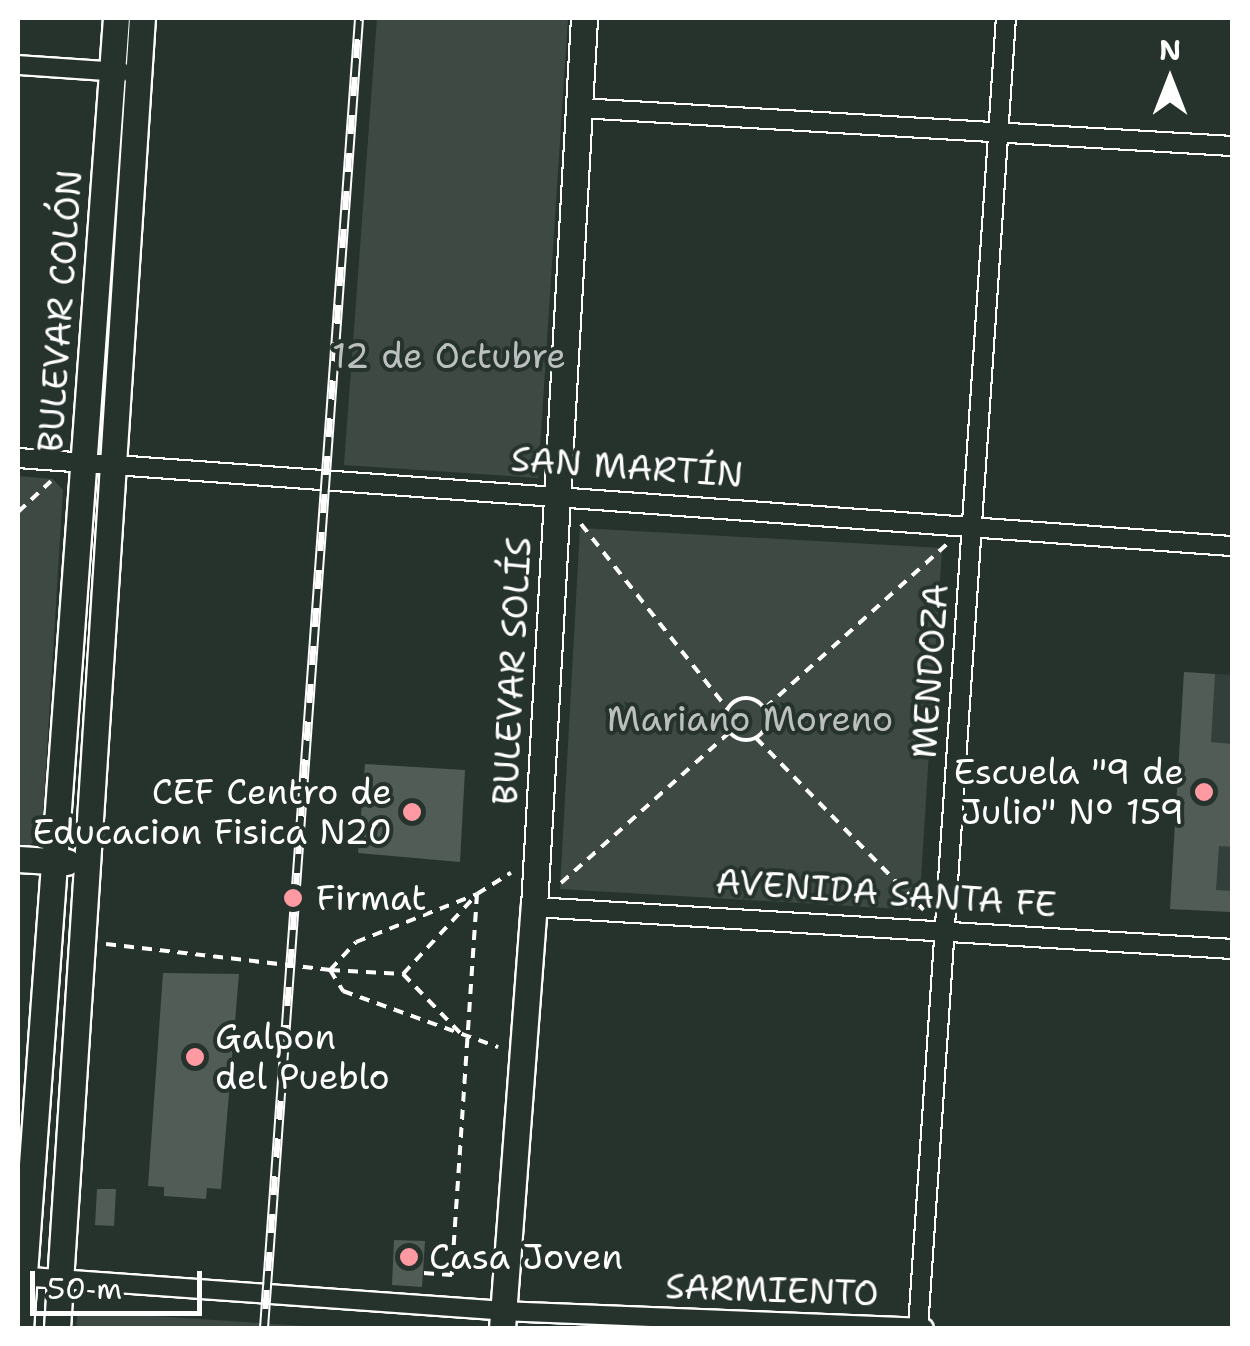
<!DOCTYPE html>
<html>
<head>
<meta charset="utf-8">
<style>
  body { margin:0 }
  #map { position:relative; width:1250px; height:1346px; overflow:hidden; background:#26332d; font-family:"Shantell Sans",sans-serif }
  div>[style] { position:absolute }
  .built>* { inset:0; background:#333f3a }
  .green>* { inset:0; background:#3e4944 }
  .building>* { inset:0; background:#515c57 }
  .path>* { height:4px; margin-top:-2px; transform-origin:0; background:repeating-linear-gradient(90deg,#fff 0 10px,transparent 0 18px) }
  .path>.ring { margin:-2px; padding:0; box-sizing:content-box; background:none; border:4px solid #fff; border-radius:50% }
  .roads { filter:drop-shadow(2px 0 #fff) drop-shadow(-2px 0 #fff) drop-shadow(0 2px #fff) drop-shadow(0 -2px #fff) }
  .street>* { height:18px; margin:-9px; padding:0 9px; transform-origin:9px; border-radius:9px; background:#26332d }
  .secondary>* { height:25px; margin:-12.5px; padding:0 12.5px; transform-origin:12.5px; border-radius:12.5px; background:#26332d }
  .rail>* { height:10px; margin-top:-5px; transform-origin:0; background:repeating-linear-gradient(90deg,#26332d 0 19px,#fff 0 38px); box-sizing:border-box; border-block:2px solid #fff }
  .dots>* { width:28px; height:28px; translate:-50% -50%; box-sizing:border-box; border:5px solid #26332d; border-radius:50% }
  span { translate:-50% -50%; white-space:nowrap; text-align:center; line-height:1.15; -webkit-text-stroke:8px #26332d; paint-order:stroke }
  .street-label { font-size:35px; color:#fff }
  .park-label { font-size:35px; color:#bbbfbe }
  .poi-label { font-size:35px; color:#fff }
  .right { translate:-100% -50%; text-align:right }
  .left { translate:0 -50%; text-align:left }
  .frame { position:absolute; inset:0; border:20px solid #fff; pointer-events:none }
  .north { position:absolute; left:1120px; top:30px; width:100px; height:100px; -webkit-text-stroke:8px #26332d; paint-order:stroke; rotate:0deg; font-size:28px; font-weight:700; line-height:40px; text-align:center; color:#fff }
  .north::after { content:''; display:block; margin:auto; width:35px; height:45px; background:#fff; clip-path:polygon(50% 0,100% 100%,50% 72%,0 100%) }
  .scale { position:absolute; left:30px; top:1271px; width:172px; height:45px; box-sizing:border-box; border:5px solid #fff; border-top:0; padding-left:12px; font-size:30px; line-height:35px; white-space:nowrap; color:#fff; -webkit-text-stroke:8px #26332d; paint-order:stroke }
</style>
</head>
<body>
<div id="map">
  <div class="built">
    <div style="clip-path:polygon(1184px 672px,1232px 675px,1232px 912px,1170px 909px)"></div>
  </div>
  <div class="green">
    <div style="clip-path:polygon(377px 18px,568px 18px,538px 478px,344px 465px)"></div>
    <div style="clip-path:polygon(18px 476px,53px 479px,63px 490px,42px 831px,26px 850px,18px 849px)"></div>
    <div style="clip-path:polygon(580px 528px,942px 548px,919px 910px,560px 889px)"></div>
    <div style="clip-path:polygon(78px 1311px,335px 1328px,76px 1328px)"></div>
  </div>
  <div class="building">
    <div style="clip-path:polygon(1184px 672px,1215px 674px,1211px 742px,1232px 744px,1232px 847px,1219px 846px,1216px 890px,1232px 891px,1232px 912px,1170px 909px)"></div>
    <div style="clip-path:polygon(365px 764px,465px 770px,460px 862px,358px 853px)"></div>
    <div style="clip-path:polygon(163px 973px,239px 974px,221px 1189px,207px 1188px,206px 1199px,164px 1196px,164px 1187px,148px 1186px)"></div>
    <div style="clip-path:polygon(97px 1189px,116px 1189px,114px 1226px,95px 1225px)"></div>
    <div style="clip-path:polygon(394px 1240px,425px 1241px,422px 1287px,392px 1285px)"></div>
  </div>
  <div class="path">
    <div style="left:18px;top:512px;width:45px;rotate:-43.2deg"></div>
    <div style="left:581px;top:524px;width:235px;rotate:51.6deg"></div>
    <div class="ring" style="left:725px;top:698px;width:38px;height:38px"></div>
    <div style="left:765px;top:708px;width:245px;rotate:-42deg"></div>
    <div style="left:756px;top:738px;width:240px;rotate:45.7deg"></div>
    <div style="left:561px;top:883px;width:225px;rotate:-41.8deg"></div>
    <div style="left:106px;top:944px;width:226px;rotate:6.6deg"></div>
    <div style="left:330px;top:970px;width:25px;rotate:58deg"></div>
    <div style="left:343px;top:991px;width:165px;rotate:19.9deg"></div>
    <div style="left:330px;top:970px;width:38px;rotate:-47deg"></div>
    <div style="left:356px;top:942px;width:130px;rotate:-21.6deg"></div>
    <div style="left:477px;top:894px;width:40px;rotate:-32deg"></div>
    <div style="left:330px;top:970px;width:73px;rotate:3.1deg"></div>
    <div style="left:403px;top:974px;width:88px;rotate:45.9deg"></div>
    <div style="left:403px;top:974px;width:109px;rotate:-47.2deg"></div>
    <div style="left:477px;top:894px;width:382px;rotate:93.8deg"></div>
    <div style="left:452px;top:1275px;width:29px;rotate:-176deg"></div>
  </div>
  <div class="roads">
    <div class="street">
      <div style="left:18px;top:65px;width:104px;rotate:3.9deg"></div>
      <div style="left:579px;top:108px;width:654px;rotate:3.33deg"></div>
      <div style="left:18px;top:458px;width:1217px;rotate:4.15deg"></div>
      <div style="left:534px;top:907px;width:699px;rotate:3.44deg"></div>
      <div style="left:18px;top:1276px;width:486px;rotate:4.1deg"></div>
      <div style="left:503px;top:1311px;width:421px;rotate:2.3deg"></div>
      <div style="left:918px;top:1328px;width:1313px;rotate:-86.16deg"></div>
    </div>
    <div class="secondary">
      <div style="left:18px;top:859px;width:49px;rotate:3.5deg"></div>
      <div style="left:20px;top:1328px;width:1314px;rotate:-85.81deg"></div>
      <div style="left:57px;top:1328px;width:1313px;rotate:-86.29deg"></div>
      <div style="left:502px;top:1328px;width:422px;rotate:-85.7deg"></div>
      <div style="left:534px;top:907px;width:890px;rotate:-86.78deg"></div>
    </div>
  </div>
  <div class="rail">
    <div style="left:264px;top:1328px;width:1313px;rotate:-85.85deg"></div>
  </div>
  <div class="dots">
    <div style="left:1204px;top:792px;background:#ff9aa2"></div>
    <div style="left:412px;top:812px;background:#ff9aa2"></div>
    <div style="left:293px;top:898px;background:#ff9aa2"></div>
    <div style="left:195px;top:1057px;background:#ff9aa2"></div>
    <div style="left:409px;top:1257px;background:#ff9aa2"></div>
  </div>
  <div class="street-label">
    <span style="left:60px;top:311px;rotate:-86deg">BULEVAR COLÓN</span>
    <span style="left:627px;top:467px;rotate:4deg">SAN MARTÍN</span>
    <span style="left:512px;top:671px;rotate:-87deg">BULEVAR SOLÍS</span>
    <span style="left:930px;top:671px;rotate:-86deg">MENDOZA</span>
    <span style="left:886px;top:893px;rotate:4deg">AVENIDA SANTA FE</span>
    <span style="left:772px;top:1290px;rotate:2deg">SARMIENTO</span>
  </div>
  <div class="park-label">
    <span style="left:449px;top:356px">12 de Octubre</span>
    <span style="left:750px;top:719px">Mariano Moreno</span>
  </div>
  <div class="poi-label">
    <span class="right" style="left:1184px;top:792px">Escuela "9 de<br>Julio" Nº 159</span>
    <span class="right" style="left:392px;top:812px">CEF Centro de<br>Educacion Fisica N20</span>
    <span class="left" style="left:316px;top:898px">Firmat</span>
    <span class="left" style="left:215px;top:1057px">Galpon<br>del Pueblo</span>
    <span class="left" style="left:429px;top:1257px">Casa Joven</span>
  </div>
  <div class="frame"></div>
  <div class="north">N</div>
  <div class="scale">50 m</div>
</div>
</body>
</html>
